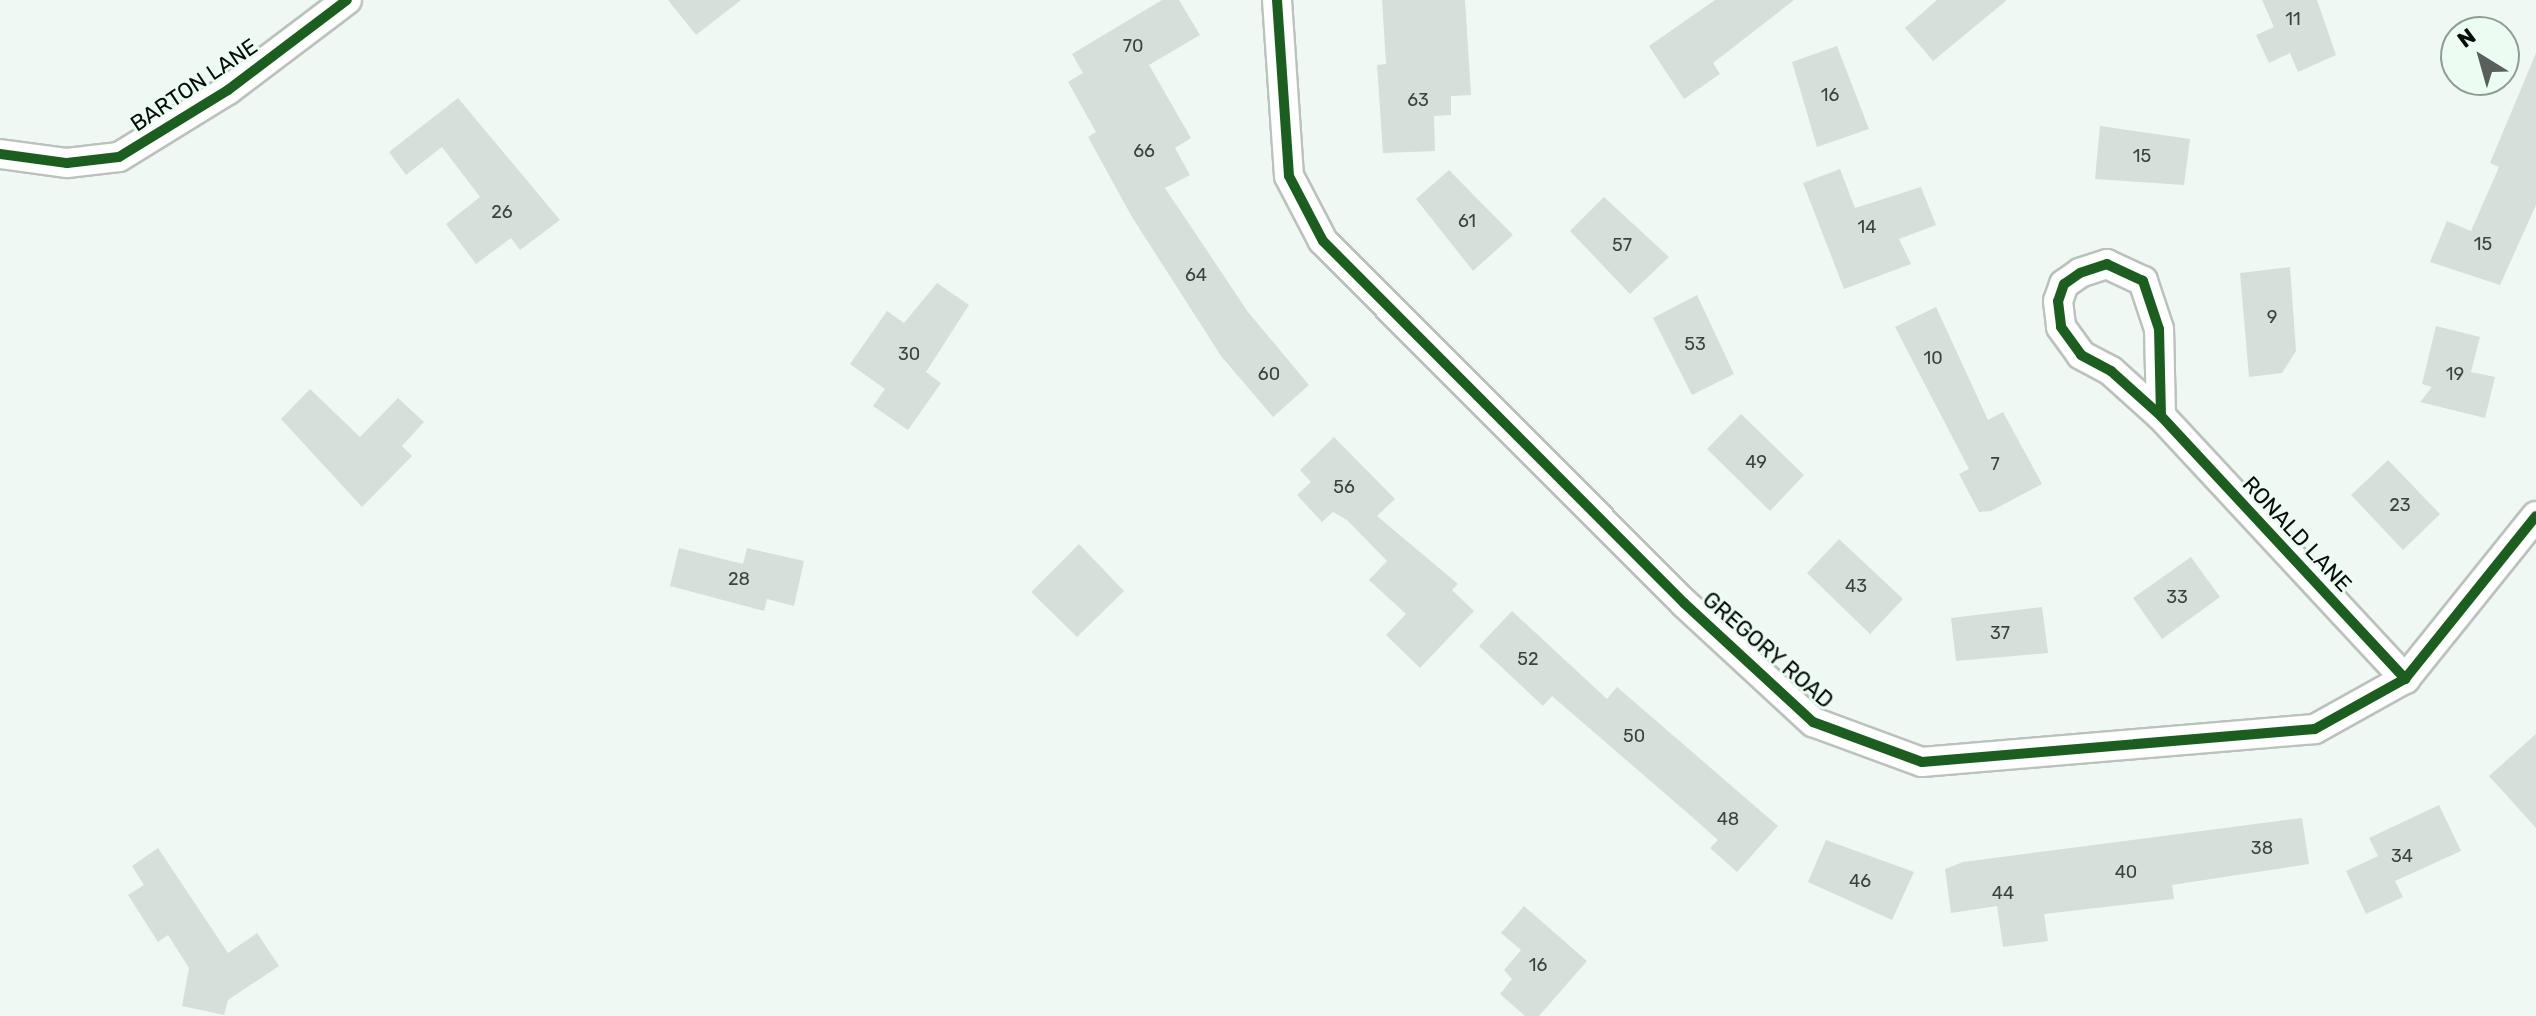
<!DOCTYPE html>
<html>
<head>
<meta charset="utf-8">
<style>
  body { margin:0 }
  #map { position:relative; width:2536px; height:1016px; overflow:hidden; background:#f0f8f3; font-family:Rubik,sans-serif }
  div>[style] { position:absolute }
  .building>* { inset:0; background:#d5e0da }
  .roads { filter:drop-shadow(2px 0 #bbc2be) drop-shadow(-2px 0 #bbc2be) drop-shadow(0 2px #bbc2be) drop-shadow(0 -2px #bbc2be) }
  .street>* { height:28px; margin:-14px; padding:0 14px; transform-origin:14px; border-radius:14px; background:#fdfefd }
  .cycleway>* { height:10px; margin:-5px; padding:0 5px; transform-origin:5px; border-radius:5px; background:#1b5e20 }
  span { translate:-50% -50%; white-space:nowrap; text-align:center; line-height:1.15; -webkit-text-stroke:6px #ecfcf2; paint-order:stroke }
  .number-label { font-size:18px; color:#3c433f }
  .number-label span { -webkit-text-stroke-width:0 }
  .street-label { font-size:22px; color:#080d0a }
  .north { position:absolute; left:2440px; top:16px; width:80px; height:80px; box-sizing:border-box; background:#ecfcf2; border:2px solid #919c95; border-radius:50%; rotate:323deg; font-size:22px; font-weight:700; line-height:32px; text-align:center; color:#080d0a }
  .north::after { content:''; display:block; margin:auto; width:28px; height:36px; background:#595f5c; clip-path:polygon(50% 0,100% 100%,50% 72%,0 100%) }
</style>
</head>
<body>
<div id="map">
  <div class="building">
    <div style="clip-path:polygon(668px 0,741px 0,696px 35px)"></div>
    <div style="clip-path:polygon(1162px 0,1179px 0,1200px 35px,1149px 65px,1191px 138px,1175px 148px,1190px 175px,1165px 188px,1248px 312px,1309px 385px,1273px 417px,1221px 356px,1132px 217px,1088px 137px,1096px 132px,1068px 82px,1083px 73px,1072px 54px)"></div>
    <div style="clip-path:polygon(1382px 0,1465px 0,1471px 95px,1451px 96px,1451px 115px,1434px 116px,1435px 151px,1383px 153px,1377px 65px,1386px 64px)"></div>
    <div style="clip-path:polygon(1715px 0,1794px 0,1713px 63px,1720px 74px,1684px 99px,1649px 46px)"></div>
    <div style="clip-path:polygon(1937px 0,2007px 0,1933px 61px,1905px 28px)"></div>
    <div style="clip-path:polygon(2262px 0,2317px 0,2336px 55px,2298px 72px,2290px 53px,2269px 63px,2256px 35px,2274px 27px)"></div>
    <div style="clip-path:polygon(1837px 46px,1869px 129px,1817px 147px,1792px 62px)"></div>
    <div style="clip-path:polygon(2536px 53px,2536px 205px,2500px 285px,2430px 262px,2447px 221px,2471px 231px,2499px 167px,2490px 163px)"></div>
    <div style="clip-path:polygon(458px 98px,560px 220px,520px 250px,511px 238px,476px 264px,446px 224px,480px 197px,442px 147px,406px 175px,389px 152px)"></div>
    <div style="clip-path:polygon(2100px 126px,2190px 139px,2184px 185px,2095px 179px)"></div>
    <div style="clip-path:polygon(1840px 169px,1855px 208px,1921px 187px,1936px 225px,1899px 239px,1911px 264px,1844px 289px,1803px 183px)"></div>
    <div style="clip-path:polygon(1449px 170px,1513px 235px,1473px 271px,1416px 199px)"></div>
    <div style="clip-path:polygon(1604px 197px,1669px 257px,1630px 294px,1570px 231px)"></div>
    <div style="clip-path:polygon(2290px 267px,2296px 351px,2282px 373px,2249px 377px,2240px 273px)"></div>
    <div style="clip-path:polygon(937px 283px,969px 305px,926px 372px,941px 383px,908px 430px,873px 406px,885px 389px,850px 364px,887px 311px,904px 323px)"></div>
    <div style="clip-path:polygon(1697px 295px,1734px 374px,1692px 395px,1653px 318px)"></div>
    <div style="clip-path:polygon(1936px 307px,1988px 420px,2003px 412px,2042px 484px,1991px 511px,1979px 512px,1959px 474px,1969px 469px,1895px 327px)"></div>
    <div style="clip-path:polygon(2436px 326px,2480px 337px,2471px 372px,2495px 377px,2485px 418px,2420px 402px,2432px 387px,2422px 384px)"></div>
    <div style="clip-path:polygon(310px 389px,360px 437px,398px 398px,424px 422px,402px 446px,412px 456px,362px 507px,281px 419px)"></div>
    <div style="clip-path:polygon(1741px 414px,1804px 475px,1770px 511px,1707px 449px)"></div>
    <div style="clip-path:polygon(1334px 437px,1395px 499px,1377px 516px,1458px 584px,1452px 590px,1474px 611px,1420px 668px,1386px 635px,1406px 614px,1369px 580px,1387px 561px,1347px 520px,1333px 512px,1322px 522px,1297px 495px,1311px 482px,1300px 470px)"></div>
    <div style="clip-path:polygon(2388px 460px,2440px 514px,2403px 550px,2351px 495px)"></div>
    <div style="clip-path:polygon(1839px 539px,1903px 599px,1870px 634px,1807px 573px)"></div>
    <div style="clip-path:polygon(1079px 544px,1124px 591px,1077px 637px,1031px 592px)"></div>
    <div style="clip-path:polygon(679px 548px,743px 564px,747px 548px,804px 561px,794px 606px,767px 599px,764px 611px,670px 586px)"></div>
    <div style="clip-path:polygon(2191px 557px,2220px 597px,2162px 639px,2133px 598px)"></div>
    <div style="clip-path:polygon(2042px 607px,2048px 653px,1956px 661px,1951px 618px)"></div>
    <div style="clip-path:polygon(1512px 611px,1607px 699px,1617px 687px,1778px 826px,1737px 872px,1710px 848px,1718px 840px,1691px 816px,1552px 696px,1543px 706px,1479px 646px)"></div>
    <div style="clip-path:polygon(2536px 734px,2536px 828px,2489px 776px)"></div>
    <div style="clip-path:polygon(2439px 805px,2461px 851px,2395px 881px,2403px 897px,2366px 914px,2346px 871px,2378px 856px,2369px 838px)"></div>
    <div style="clip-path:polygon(2302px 818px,2309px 864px,2172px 885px,2174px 899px,2044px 914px,2048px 941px,2003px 947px,1997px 906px,1951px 913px,1945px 869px,1963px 862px)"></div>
    <div style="clip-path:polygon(1826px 840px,1914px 872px,1892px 920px,1808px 882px)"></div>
    <div style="clip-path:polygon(158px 848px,228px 953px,257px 933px,279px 966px,228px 1000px,224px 1015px,182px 1006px,189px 968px,168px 935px,158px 942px,128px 895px,144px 885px,132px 866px)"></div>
    <div style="clip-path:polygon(1524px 906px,1587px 961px,1539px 1016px,1525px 1016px,1500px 994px,1512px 979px,1504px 970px,1521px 950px,1501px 933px)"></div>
  </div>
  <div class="roads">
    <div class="street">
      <div style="left:1277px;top:0;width:176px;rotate:86.1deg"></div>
      <div style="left:1289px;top:176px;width:73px;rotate:62.4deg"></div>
      <div style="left:1323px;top:241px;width:511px;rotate:45.08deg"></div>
      <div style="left:1684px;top:603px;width:176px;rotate:42.7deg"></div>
      <div style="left:1813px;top:722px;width:116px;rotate:20.2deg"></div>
      <div style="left:1922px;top:762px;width:394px;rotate:-4.8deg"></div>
      <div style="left:2315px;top:729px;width:103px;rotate:-29.1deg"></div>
      <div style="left:2405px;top:679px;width:209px;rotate:-51.2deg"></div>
      <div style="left:0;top:154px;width:68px;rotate:7.7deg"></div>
      <div style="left:67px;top:163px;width:52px;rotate:-6.6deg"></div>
      <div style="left:119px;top:157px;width:128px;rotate:-31.6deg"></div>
      <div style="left:228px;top:90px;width:149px;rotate:-37.1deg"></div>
      <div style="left:2161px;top:416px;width:87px;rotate:-91.3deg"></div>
      <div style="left:2159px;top:329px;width:51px;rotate:-108.4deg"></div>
      <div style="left:2143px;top:281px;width:40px;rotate:-155deg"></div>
      <div style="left:2107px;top:264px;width:28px;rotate:162deg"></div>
      <div style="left:2080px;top:273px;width:19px;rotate:145deg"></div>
      <div style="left:2064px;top:284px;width:18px;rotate:109deg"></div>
      <div style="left:2058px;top:301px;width:26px;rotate:83deg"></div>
      <div style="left:2061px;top:327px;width:34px;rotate:54deg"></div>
      <div style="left:2081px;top:355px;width:34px;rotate:28deg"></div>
      <div style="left:2111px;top:371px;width:67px;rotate:42deg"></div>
      <div style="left:2161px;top:416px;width:359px;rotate:47.1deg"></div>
    </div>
  </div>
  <div class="cycleway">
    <div style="left:1277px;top:0;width:176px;rotate:86.1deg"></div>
    <div style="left:1289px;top:176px;width:73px;rotate:62.4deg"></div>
    <div style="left:1323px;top:241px;width:511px;rotate:45.08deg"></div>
    <div style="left:1684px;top:603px;width:176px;rotate:42.7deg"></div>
    <div style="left:1813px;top:722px;width:116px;rotate:20.2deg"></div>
    <div style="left:1922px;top:762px;width:394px;rotate:-4.8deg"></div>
    <div style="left:2315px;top:729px;width:103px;rotate:-29.1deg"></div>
    <div style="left:2405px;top:679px;width:209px;rotate:-51.2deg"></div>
    <div style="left:0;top:154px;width:68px;rotate:7.7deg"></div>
    <div style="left:67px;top:163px;width:52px;rotate:-6.6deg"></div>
    <div style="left:119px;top:157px;width:128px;rotate:-31.6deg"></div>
    <div style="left:228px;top:90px;width:149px;rotate:-37.1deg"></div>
    <div style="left:2161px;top:416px;width:87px;rotate:-91.3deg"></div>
    <div style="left:2159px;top:329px;width:51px;rotate:-108.4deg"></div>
    <div style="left:2143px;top:281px;width:40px;rotate:-155deg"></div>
    <div style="left:2107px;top:264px;width:28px;rotate:162deg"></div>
    <div style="left:2080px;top:273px;width:19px;rotate:145deg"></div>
    <div style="left:2064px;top:284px;width:18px;rotate:109deg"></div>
    <div style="left:2058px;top:301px;width:26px;rotate:83deg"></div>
    <div style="left:2061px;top:327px;width:34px;rotate:54deg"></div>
    <div style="left:2081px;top:355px;width:34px;rotate:28deg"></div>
    <div style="left:2111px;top:371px;width:67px;rotate:42deg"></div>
    <div style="left:2161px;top:416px;width:359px;rotate:47.1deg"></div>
  </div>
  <div class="number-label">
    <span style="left:2293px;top:19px">11</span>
    <span style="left:1133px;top:46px">70</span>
    <span style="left:1830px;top:95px">16</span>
    <span style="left:1418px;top:100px">63</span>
    <span style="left:1144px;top:151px">66</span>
    <span style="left:2142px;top:156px">15</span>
    <span style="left:502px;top:212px">26</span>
    <span style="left:1467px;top:221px">61</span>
    <span style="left:1867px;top:227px">14</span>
    <span style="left:2483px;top:244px">15</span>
    <span style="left:1622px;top:245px">57</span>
    <span style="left:1196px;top:275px">64</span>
    <span style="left:2272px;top:317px">9</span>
    <span style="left:1695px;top:344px">53</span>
    <span style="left:909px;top:354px">30</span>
    <span style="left:1933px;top:358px">10</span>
    <span style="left:1269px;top:374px">60</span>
    <span style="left:2455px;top:374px">19</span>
    <span style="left:1756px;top:462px">49</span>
    <span style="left:1995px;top:464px">7</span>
    <span style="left:1344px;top:487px">56</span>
    <span style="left:2400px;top:505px">23</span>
    <span style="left:739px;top:579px">28</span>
    <span style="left:1856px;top:586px">43</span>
    <span style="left:2177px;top:597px">33</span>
    <span style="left:2000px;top:633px">37</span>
    <span style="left:1528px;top:659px">52</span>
    <span style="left:1634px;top:736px">50</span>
    <span style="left:1728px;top:819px">48</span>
    <span style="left:2262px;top:848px">38</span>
    <span style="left:2402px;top:856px">34</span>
    <span style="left:2126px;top:872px">40</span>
    <span style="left:1860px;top:881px">46</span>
    <span style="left:2003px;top:893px">44</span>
    <span style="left:1538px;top:965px">16</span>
  </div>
  <div class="street-label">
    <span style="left:194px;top:85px;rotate:-34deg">BARTON LANE</span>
    <span style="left:2297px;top:534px;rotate:47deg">RONALD LANE</span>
    <span style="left:1768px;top:650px;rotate:41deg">GREGORY ROAD</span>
  </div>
  <div class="north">N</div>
</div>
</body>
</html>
